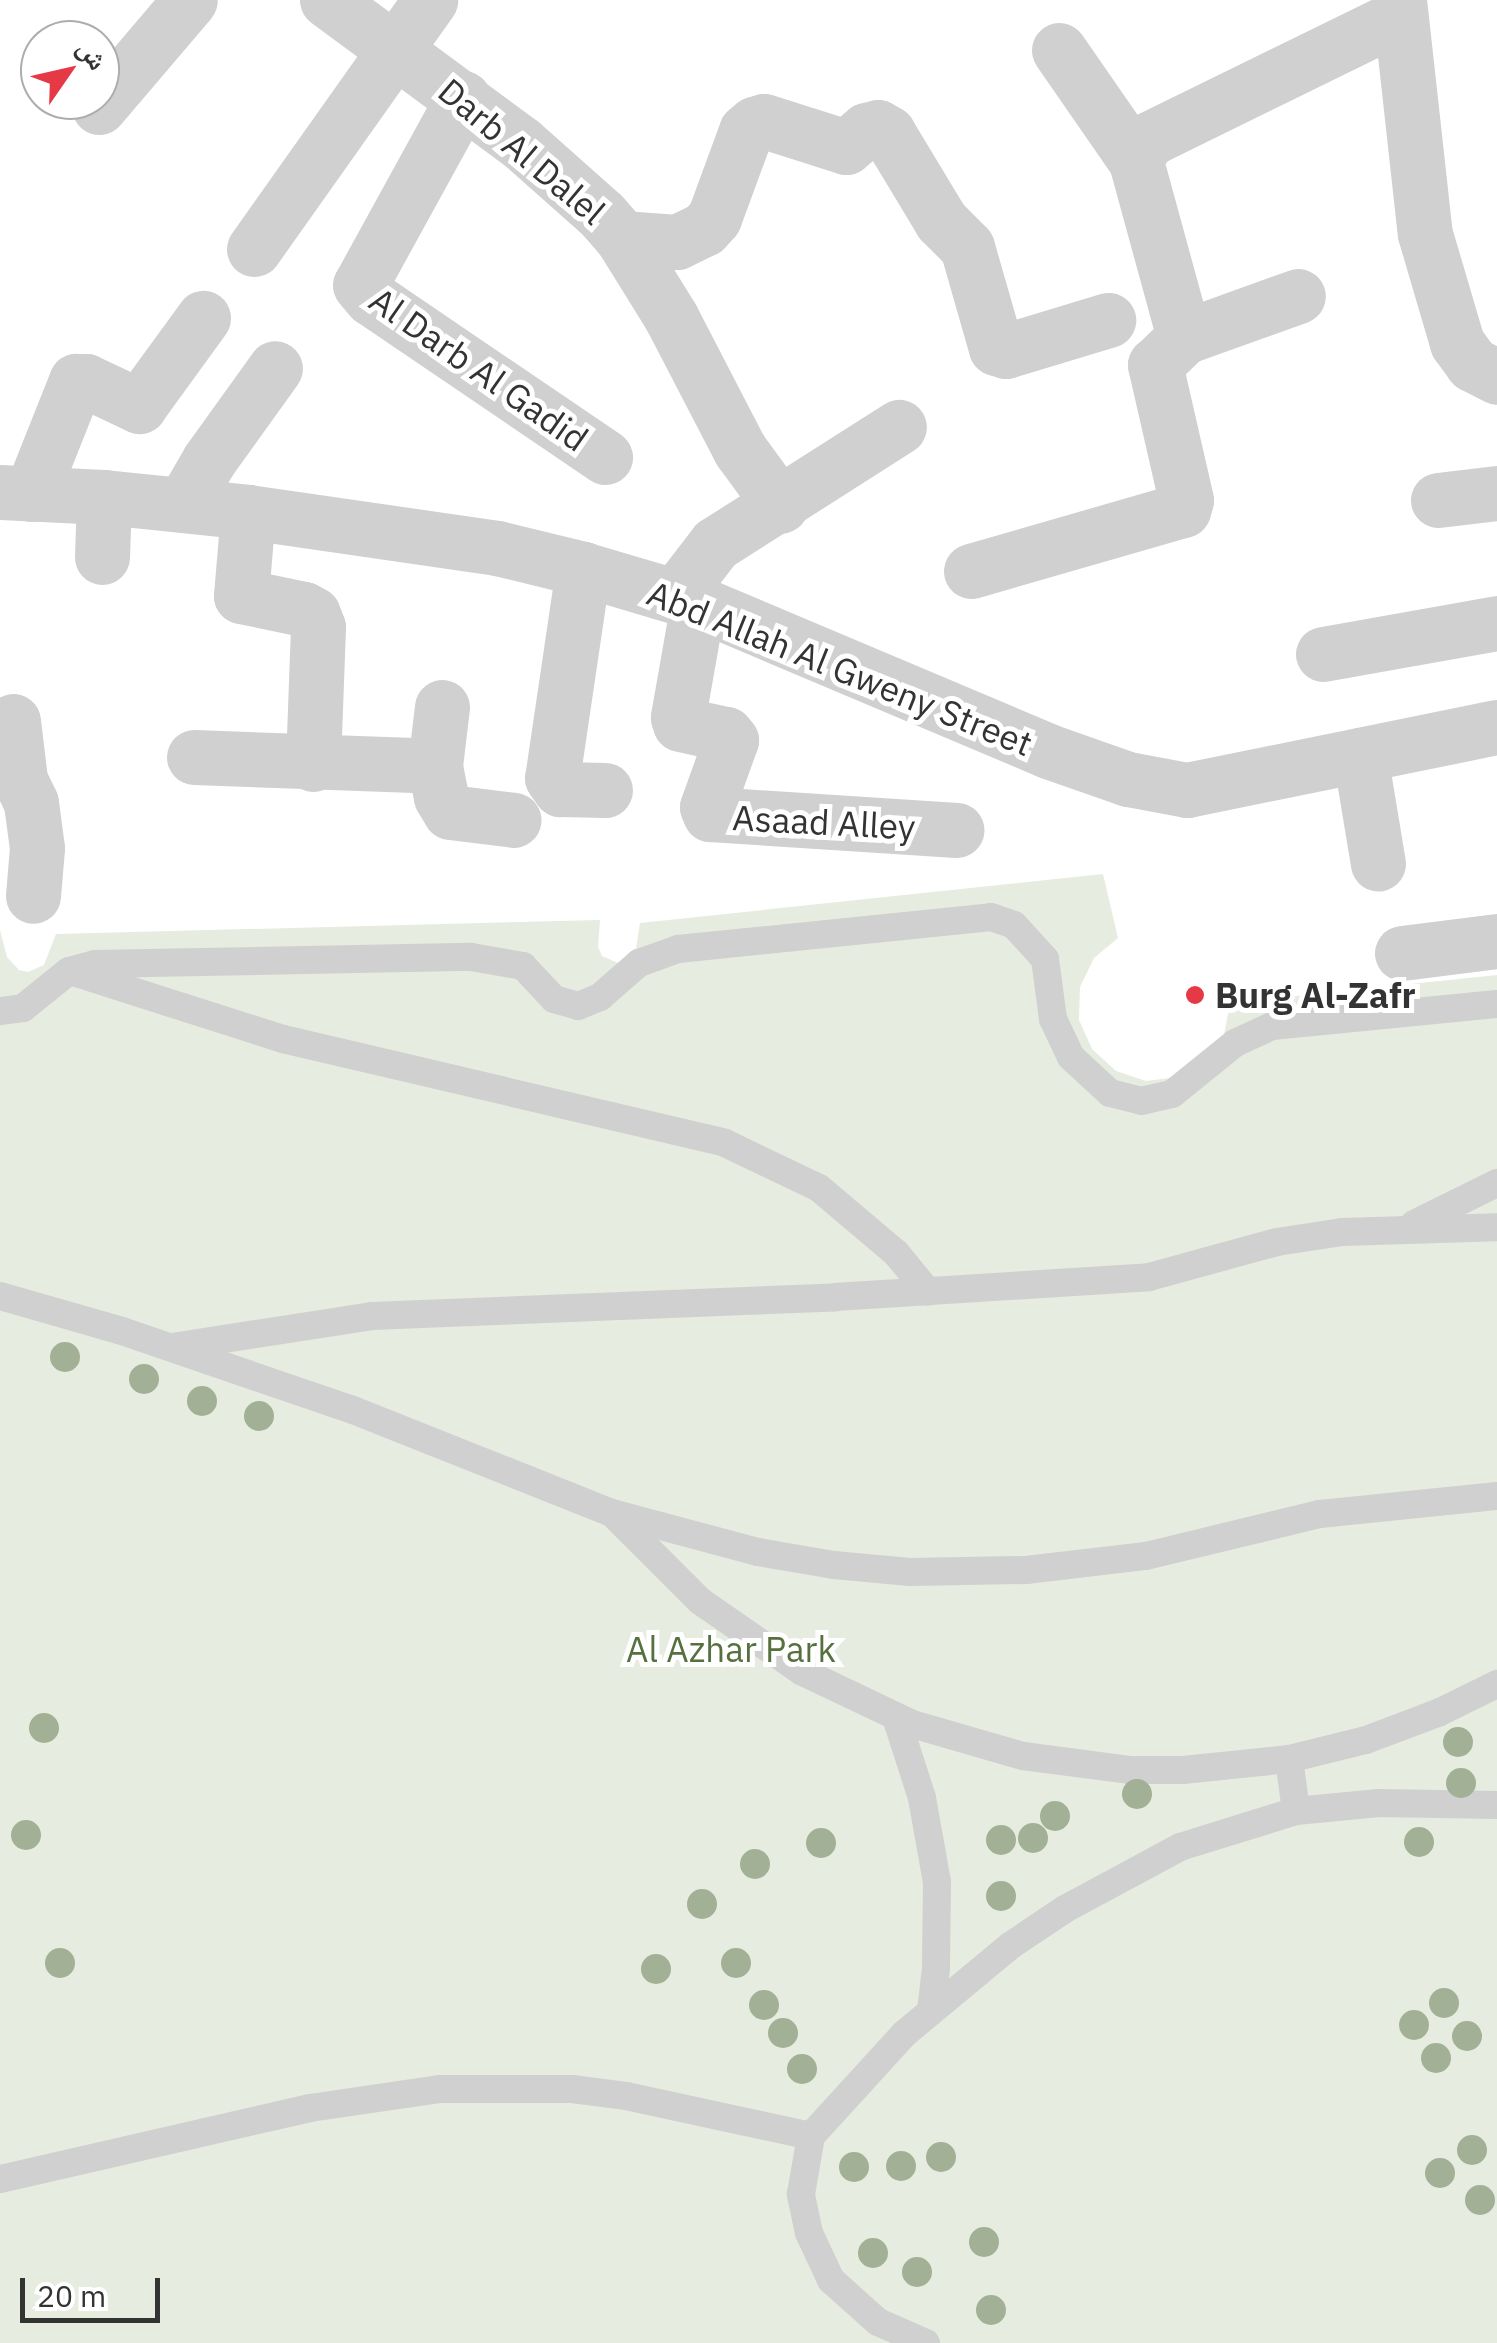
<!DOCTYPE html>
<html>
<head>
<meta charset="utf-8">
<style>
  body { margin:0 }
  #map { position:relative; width:1497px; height:2343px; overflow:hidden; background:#fff; font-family:"IBM Plex Sans","Noto Naskh Arabic",sans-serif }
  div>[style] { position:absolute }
  .green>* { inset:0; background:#e6ecdf }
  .lane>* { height:28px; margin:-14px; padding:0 14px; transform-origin:14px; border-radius:14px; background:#d0d0d0 }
  .street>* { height:55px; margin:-27.5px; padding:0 27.5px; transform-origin:27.5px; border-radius:27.5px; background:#d0d0d0 }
  .trees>* { width:30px; height:30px; margin:-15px; border-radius:50%; background:#a2b095 }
  .dots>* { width:28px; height:28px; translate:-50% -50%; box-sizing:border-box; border:5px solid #fff; border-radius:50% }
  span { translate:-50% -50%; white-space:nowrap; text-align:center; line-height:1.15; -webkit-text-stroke:10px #fff; paint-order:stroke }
  .street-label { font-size:35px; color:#333 }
  .poi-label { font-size:35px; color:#333; font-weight:700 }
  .left { translate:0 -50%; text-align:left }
  .park-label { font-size:35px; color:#56703f }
  .north { position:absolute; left:20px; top:20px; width:100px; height:100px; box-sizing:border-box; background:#fff; border:2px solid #adadad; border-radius:50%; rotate:56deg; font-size:28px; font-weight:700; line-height:40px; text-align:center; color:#333 }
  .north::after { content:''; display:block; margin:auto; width:35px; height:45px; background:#e63946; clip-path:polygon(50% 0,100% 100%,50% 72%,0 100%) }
  .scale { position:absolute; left:20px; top:2278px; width:140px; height:45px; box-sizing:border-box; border:5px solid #333; border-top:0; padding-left:12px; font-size:30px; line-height:35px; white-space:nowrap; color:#333; -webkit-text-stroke:8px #fff; paint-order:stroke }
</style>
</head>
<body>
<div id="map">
  <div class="green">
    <div style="clip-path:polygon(1103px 874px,1118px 938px,1094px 958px,1080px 987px,1079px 1020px,1092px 1049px,1116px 1071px,1146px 1081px,1178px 1077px,1224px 1035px,1230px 1003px,1497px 975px,1497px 2343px,0 2343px,0 930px,7px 957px,19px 970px,28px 972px,44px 965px,56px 934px,600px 920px,598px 947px,602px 956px,618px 963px,635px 955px,640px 923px)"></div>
  </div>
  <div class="lane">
    <div style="left:70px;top:971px;width:224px;rotate:17.7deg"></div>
    <div style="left:283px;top:1039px;width:454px;rotate:13.2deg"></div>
    <div style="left:725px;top:1143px;width:104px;rotate:25.6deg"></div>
    <div style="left:819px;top:1188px;width:101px;rotate:40.2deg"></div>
    <div style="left:896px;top:1253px;width:50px;rotate:50.6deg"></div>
    <div style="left:0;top:1011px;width:23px;rotate:-7deg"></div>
    <div style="left:23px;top:1008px;width:59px;rotate:-38.8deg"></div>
    <div style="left:69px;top:971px;width:27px;rotate:-15deg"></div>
    <div style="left:95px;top:964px;width:376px;rotate:-1.1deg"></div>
    <div style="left:471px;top:957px;width:53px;rotate:9.8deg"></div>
    <div style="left:523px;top:966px;width:45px;rotate:46.8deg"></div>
    <div style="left:554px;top:999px;width:25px;rotate:16deg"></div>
    <div style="left:578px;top:1006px;width:24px;rotate:-22deg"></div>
    <div style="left:600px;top:997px;width:52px;rotate:-41.1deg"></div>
    <div style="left:639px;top:963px;width:41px;rotate:-19.7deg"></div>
    <div style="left:678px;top:949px;width:315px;rotate:-5.8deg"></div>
    <div style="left:991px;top:917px;width:24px;rotate:19deg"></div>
    <div style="left:1014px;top:925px;width:46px;rotate:47.6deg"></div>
    <div style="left:1045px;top:959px;width:61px;rotate:82.4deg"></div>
    <div style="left:1053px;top:1019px;width:42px;rotate:64.7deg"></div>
    <div style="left:1071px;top:1057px;width:53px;rotate:42.7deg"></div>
    <div style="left:1110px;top:1093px;width:32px;rotate:14deg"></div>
    <div style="left:1141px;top:1101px;width:32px;rotate:-13deg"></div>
    <div style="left:1172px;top:1094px;width:81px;rotate:-39deg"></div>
    <div style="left:1235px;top:1043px;width:41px;rotate:-24.7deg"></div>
    <div style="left:1272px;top:1026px;width:226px;rotate:-5.6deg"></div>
    <div style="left:1414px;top:1224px;width:93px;rotate:-26.3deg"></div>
    <div style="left:0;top:1296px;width:127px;rotate:16deg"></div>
    <div style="left:122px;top:1331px;width:244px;rotate:18.9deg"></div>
    <div style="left:353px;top:1410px;width:279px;rotate:21.7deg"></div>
    <div style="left:612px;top:1513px;width:151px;rotate:15deg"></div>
    <div style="left:758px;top:1552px;width:77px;rotate:9.7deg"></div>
    <div style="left:834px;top:1565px;width:76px;rotate:5.3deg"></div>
    <div style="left:910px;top:1572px;width:116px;rotate:-1deg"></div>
    <div style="left:1026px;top:1570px;width:121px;rotate:-6.7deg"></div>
    <div style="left:1146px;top:1556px;width:179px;rotate:-13.6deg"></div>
    <div style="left:1320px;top:1514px;width:178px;rotate:-5.8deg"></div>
    <div style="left:172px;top:1347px;width:202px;rotate:-8.8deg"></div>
    <div style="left:372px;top:1316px;width:463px;rotate:-2.3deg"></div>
    <div style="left:835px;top:1297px;width:315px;rotate:-3.6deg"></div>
    <div style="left:1149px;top:1277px;width:133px;rotate:-15.3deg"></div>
    <div style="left:1277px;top:1242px;width:66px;rotate:-8.7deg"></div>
    <div style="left:1342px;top:1232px;width:155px;rotate:-1.8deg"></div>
    <div style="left:613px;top:1514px;width:123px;rotate:45deg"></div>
    <div style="left:700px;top:1601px;width:123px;rotate:34.7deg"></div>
    <div style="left:801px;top:1671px;width:123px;rotate:25.5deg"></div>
    <div style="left:912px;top:1724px;width:116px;rotate:16.1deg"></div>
    <div style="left:1023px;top:1756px;width:107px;rotate:7.5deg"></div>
    <div style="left:1129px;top:1770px;width:54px"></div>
    <div style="left:1183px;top:1770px;width:107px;rotate:-5.9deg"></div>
    <div style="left:1289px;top:1759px;width:79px;rotate:-13.9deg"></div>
    <div style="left:1366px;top:1740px;width:79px;rotate:-20.7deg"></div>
    <div style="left:1440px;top:1712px;width:64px;rotate:-26.2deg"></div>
    <div style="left:896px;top:1717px;width:85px;rotate:72.2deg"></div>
    <div style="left:922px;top:1798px;width:85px;rotate:79.9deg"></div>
    <div style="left:937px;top:1882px;width:86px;rotate:90.7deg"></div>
    <div style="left:936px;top:1968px;width:43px;rotate:96.6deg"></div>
    <div style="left:1289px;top:1759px;width:52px;rotate:82.3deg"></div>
    <div style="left:0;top:2179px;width:318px;rotate:-12.9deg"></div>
    <div style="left:310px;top:2108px;width:132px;rotate:-8.3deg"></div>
    <div style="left:441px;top:2089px;width:131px"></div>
    <div style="left:572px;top:2089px;width:54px;rotate:7.4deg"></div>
    <div style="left:626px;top:2096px;width:189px;rotate:12.2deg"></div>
    <div style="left:926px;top:2343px;width:52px;rotate:-156.4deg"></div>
    <div style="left:878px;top:2322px;width:63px;rotate:-138.2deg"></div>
    <div style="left:831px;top:2280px;width:52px;rotate:-115.1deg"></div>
    <div style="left:809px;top:2233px;width:40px;rotate:-102deg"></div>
    <div style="left:801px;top:2194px;width:59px;rotate:-80.2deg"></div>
    <div style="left:811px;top:2136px;width:138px;rotate:-47.6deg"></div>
    <div style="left:904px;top:2034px;width:138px;rotate:-39.7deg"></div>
    <div style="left:1010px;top:1946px;width:66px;rotate:-33.9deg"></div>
    <div style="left:1065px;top:1909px;width:131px;rotate:-28.3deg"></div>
    <div style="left:1180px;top:1847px;width:121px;rotate:-17.2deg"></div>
    <div style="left:1296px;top:1811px;width:83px;rotate:-5.5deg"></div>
    <div style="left:1379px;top:1803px;width:118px;rotate:1deg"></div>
  </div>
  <div class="street">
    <div style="left:327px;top:0;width:241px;rotate:36.4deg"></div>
    <div style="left:521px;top:143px;width:108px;rotate:41.6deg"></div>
    <div style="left:602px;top:215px;width:30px;rotate:49deg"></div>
    <div style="left:622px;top:238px;width:55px;rotate:4.2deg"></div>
    <div style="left:677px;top:242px;width:30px;rotate:-26deg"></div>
    <div style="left:704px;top:229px;width:15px;rotate:-48deg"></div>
    <div style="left:714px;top:218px;width:93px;rotate:-69.8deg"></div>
    <div style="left:746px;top:131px;width:11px;rotate:-41deg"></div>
    <div style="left:754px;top:124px;width:10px;rotate:-17deg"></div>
    <div style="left:764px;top:121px;width:86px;rotate:17.6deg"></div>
    <div style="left:846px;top:147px;width:26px;rotate:-40deg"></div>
    <div style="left:866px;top:130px;width:12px;rotate:-14deg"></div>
    <div style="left:878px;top:127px;width:12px;rotate:31deg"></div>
    <div style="left:888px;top:133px;width:103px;rotate:58.9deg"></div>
    <div style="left:941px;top:221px;width:37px;rotate:45deg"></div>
    <div style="left:967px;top:247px;width:105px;rotate:74deg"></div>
    <div style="left:996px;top:348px;width:10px;rotate:17deg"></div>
    <div style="left:1006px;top:351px;width:107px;rotate:-16.9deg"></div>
    <div style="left:1399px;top:0;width:235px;rotate:83.7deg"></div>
    <div style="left:1425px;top:234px;width:114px;rotate:73.6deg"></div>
    <div style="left:1457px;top:343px;width:26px;rotate:54deg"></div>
    <div style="left:1472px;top:364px;width:28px;rotate:27deg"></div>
    <div style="left:1059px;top:50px;width:135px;rotate:55.3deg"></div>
    <div style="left:463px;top:98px;width:213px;rotate:118.8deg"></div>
    <div style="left:360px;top:285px;width:17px;rotate:50deg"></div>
    <div style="left:371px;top:298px;width:283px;rotate:34.2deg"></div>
    <div style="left:99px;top:107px;width:140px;rotate:-49.6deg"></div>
    <div style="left:622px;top:238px;width:93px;rotate:58.2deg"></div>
    <div style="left:671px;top:317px;width:150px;rotate:62.6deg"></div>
    <div style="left:740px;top:450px;width:69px;rotate:53.8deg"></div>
    <div style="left:254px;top:249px;width:305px;rotate:-54.7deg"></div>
    <div style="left:1184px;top:337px;width:121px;rotate:-19.8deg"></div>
    <div style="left:0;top:492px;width:104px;rotate:2.8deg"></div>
    <div style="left:104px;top:497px;width:145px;rotate:5.9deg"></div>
    <div style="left:248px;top:512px;width:252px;rotate:8.2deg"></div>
    <div style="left:497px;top:548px;width:89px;rotate:13.7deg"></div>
    <div style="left:583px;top:569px;width:120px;rotate:16.5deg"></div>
    <div style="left:698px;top:603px;width:380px;rotate:22.9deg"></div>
    <div style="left:1048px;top:751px;width:85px;rotate:19.3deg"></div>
    <div style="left:1128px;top:779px;width:60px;rotate:10.6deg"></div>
    <div style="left:1187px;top:790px;width:316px;rotate:-11.5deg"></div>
    <div style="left:31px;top:494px;width:122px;rotate:-68.3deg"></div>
    <div style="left:76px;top:381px;width:10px"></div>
    <div style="left:86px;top:381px;width:59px;rotate:25.3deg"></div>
    <div style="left:139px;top:406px;width:109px;rotate:-54deg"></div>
    <div style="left:1438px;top:500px;width:59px;rotate:-6.8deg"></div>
    <div style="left:183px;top:505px;width:52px;rotate:-60deg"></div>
    <div style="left:209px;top:460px;width:113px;rotate:-54.3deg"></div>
    <div style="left:248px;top:512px;width:84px;rotate:94.8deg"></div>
    <div style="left:241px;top:596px;width:64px;rotate:11.7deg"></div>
    <div style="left:304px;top:609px;width:10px;rotate:29deg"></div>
    <div style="left:313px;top:614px;width:14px;rotate:69deg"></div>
    <div style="left:318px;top:627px;width:137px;rotate:92.1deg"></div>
    <div style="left:102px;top:557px;width:60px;rotate:-88.1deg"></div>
    <div style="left:583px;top:569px;width:211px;rotate:98.4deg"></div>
    <div style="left:552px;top:778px;width:14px;rotate:54deg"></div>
    <div style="left:560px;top:789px;width:45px;rotate:1.3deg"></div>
    <div style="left:971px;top:571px;width:221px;rotate:-16.1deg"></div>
    <div style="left:1183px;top:510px;width:10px;rotate:-73deg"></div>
    <div style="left:1186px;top:500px;width:139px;rotate:-102.9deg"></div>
    <div style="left:1155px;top:365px;width:40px;rotate:-44deg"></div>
    <div style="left:1184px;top:337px;width:182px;rotate:-105.3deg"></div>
    <div style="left:1136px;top:161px;width:9px;rotate:-77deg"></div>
    <div style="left:1138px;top:152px;width:19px;rotate:-47deg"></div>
    <div style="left:1151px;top:138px;width:277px;rotate:-26.1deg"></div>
    <div style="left:675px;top:596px;width:66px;rotate:-52.4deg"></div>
    <div style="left:715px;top:544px;width:218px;rotate:-32.5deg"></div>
    <div style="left:698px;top:603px;width:116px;rotate:100deg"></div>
    <div style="left:678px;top:717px;width:7px;rotate:74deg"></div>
    <div style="left:680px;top:724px;width:47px;rotate:12.3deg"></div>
    <div style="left:726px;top:734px;width:8px;rotate:50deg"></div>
    <div style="left:731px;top:740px;width:71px;rotate:109.7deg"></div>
    <div style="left:707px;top:807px;width:8px;rotate:67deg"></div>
    <div style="left:710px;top:814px;width:247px;rotate:3.7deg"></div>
    <div style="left:1323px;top:654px;width:177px;rotate:-10.1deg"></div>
    <div style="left:442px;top:707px;width:59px;rotate:96.8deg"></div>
    <div style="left:435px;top:766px;width:32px;rotate:79deg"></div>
    <div style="left:441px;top:797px;width:17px;rotate:59deg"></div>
    <div style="left:450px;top:812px;width:64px;rotate:7.1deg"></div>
    <div style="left:13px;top:721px;width:59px;rotate:83.2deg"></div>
    <div style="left:20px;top:780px;width:25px;rotate:64deg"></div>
    <div style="left:31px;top:803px;width:45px;rotate:82.4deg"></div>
    <div style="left:37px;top:848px;width:48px;rotate:94.8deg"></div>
    <div style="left:1360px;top:755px;width:110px;rotate:80.6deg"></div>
    <div style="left:194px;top:757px;width:241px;rotate:2.1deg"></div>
    <div style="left:1402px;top:953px;width:96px;rotate:-7.2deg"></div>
  </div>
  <div class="trees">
    <div style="left:65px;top:1357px"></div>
    <div style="left:144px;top:1379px"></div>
    <div style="left:202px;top:1401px"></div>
    <div style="left:259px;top:1416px"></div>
    <div style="left:44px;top:1728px"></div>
    <div style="left:1458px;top:1742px"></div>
    <div style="left:1461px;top:1783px"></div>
    <div style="left:1137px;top:1794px"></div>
    <div style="left:1055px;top:1816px"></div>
    <div style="left:26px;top:1835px"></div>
    <div style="left:1033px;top:1838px"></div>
    <div style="left:1001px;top:1840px"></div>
    <div style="left:1419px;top:1842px"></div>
    <div style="left:821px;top:1843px"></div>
    <div style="left:755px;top:1864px"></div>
    <div style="left:1001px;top:1896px"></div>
    <div style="left:702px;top:1904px"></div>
    <div style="left:60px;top:1963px"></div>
    <div style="left:736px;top:1963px"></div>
    <div style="left:656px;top:1969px"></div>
    <div style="left:1444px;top:2003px"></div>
    <div style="left:764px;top:2005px"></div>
    <div style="left:1414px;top:2025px"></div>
    <div style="left:783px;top:2033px"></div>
    <div style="left:1467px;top:2036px"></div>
    <div style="left:1436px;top:2058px"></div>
    <div style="left:802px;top:2069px"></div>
    <div style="left:1472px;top:2150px"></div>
    <div style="left:941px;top:2157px"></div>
    <div style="left:901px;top:2166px"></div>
    <div style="left:854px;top:2167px"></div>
    <div style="left:1440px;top:2173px"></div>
    <div style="left:1480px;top:2200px"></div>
    <div style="left:984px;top:2242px"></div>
    <div style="left:873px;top:2253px"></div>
    <div style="left:917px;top:2272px"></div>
    <div style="left:991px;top:2310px"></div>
  </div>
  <div class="dots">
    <div style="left:1195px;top:995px;background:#e63946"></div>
  </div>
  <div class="street-label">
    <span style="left:522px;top:151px;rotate:40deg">Darb Al Dalel</span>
    <span style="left:479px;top:369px;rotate:35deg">Al Darb Al Gadid</span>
    <span style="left:840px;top:668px;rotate:22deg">Abd Allah Al Gweny Street</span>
    <span style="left:824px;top:822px;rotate:3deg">Asaad Alley</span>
  </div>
  <div class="poi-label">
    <span class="left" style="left:1215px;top:995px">Burg Al-Zafr</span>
  </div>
  <div class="park-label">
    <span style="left:731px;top:1649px">Al Azhar Park</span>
  </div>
  <div class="north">ش</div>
  <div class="scale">20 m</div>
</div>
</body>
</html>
